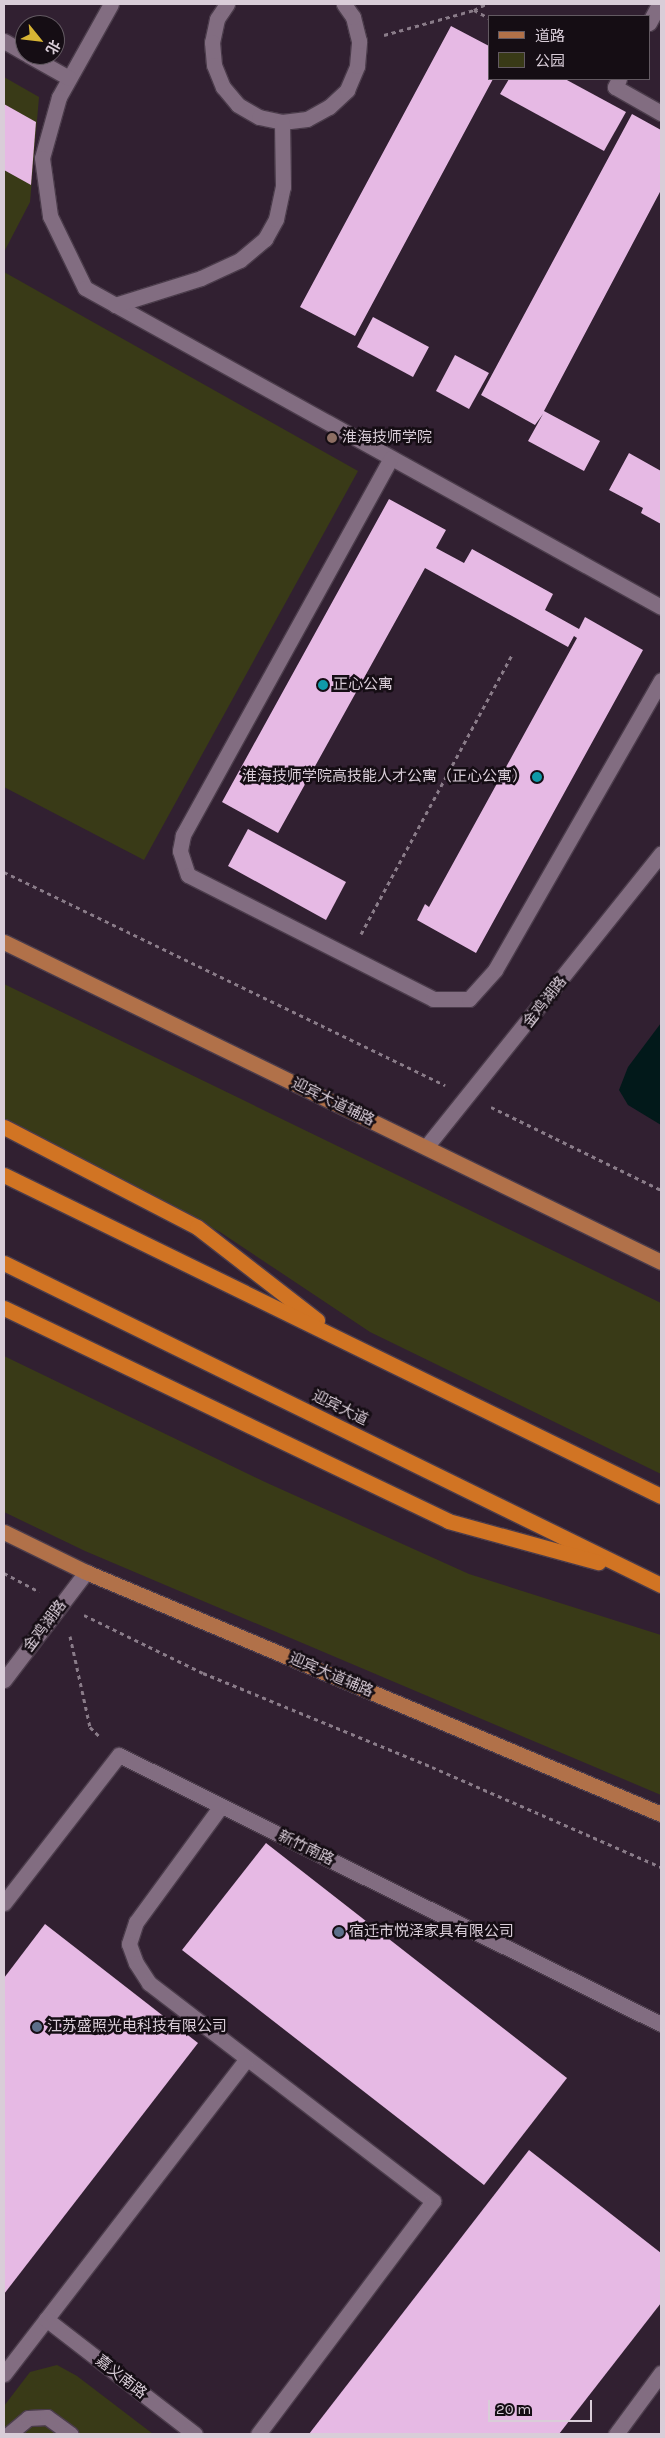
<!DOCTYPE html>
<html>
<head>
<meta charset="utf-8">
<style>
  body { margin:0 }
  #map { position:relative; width:665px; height:2438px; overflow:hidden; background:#312031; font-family:Karla,"Noto Sans SC",sans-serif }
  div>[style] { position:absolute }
  .green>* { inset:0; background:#393a17 }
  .water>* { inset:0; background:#02191a }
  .building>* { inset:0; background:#e6b9e4 }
  .path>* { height:3px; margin-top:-1.5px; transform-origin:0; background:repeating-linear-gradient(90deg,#8a7c89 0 4px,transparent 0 8px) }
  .roads { filter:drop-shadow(1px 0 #4b3c4b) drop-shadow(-1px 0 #4b3c4b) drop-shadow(0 1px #4b3c4b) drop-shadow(0 -1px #4b3c4b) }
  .lane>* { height:15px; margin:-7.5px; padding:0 7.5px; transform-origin:7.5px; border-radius:7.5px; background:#826d81 }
  .street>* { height:15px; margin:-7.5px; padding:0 7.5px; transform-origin:7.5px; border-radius:7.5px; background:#826d81 }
  .secondary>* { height:15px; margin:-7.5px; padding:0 7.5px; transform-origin:7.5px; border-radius:7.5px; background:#826d81 }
  .primary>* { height:15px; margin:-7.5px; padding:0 7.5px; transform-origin:7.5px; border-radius:7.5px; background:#b17149 }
  .highway>* { height:15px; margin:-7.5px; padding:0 7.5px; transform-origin:7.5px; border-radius:7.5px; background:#d17423 }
  .dots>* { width:14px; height:14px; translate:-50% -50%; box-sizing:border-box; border:2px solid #150d14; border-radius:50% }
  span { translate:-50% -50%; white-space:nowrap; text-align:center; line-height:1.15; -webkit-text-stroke:5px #150d14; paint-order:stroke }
  .poi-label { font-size:15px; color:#d9cdd8 }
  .left { translate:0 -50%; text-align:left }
  .right { translate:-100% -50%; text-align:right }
  .street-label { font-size:15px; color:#d9cdd8 }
  .frame { position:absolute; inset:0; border:5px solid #d9cdd8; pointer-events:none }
  .legend { position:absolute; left:488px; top:15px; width:162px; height:65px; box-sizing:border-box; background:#150d14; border:1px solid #635a62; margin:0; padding:6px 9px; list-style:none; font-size:15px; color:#d9cdd8 }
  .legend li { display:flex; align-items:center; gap:10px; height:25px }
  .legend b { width:25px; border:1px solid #635a62 }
  .north { position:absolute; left:15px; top:15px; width:50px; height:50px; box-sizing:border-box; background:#150d14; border:1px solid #635a62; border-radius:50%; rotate:119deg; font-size:14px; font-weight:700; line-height:20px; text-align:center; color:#d9cdd8 }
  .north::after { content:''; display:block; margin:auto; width:18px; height:22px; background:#d7b434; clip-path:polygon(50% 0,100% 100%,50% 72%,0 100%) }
  .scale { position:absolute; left:488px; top:2400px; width:104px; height:22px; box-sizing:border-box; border:2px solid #d9cdd8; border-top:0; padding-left:6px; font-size:15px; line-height:18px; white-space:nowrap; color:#d9cdd8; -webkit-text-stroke:4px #150d14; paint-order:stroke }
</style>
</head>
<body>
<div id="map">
  <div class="green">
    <div style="clip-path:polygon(4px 77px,39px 97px,30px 202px,4px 252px)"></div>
    <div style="clip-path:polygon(4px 272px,358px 471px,144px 860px,4px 787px)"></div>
    <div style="clip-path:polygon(4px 984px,661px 1303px,661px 1474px,370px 1332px,220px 1232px,4px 1119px)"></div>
    <div style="clip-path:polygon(4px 1356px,265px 1482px,469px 1574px,661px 1635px,661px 1795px,85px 1551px,4px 1512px)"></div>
    <div style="clip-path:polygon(57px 2365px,77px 2376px,153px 2434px,4px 2434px,4px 2406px,30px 2372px)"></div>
  </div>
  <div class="water">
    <div style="clip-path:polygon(661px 1023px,661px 1125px,628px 1105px,619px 1090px,628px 1067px)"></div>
  </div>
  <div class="building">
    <div style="clip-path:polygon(451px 26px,489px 46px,489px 79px,493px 79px,355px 336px,300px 307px)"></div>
    <div style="clip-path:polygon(509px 79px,565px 79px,626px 112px,604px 151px,500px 94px)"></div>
    <div style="clip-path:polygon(4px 104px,36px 122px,31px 185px,4px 170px)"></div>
    <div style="clip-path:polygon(632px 114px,661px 130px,661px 190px,544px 411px,600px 441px,584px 471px,528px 441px,543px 414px,535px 425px,481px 395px)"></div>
    <div style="clip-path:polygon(373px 317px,429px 347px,413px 377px,357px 347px)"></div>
    <div style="clip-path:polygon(455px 355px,489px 373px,469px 409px,436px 391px)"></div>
    <div style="clip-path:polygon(629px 453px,661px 471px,661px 524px,641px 513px,643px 508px,609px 490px)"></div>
    <div style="clip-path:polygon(389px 499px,446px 530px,436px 548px,464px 563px,472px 549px,553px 594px,545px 610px,579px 629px,585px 617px,643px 650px,476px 953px,417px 920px,425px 904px,429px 907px,577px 638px,574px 636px,568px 647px,425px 568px,278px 833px,222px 802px)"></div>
    <div style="clip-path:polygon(248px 829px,346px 882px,326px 920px,228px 866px)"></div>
    <div style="clip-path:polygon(266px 1843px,567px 2078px,484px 2185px,182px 1950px)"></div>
    <div style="clip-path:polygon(45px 1924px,198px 2043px,4px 2294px,4px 1978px)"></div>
    <div style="clip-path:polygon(529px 2150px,661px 2253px,661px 2303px,559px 2434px,309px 2434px)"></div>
  </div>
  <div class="path">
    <div style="left:474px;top:10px;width:13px;rotate:-27deg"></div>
    <div style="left:384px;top:35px;width:93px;rotate:-15.5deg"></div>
    <div style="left:474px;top:10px;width:17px;rotate:28deg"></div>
    <div style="left:4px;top:872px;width:490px;rotate:25.8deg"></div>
    <div style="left:361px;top:934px;width:317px;rotate:-61.6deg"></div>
    <div style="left:491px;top:1107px;width:189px;rotate:26deg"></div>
    <div style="left:4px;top:1573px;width:40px;rotate:28deg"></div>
    <div style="left:84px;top:1615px;width:132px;rotate:26deg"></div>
    <div style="left:203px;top:1673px;width:248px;rotate:22.3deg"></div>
    <div style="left:432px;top:1767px;width:250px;rotate:23.6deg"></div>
    <div style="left:70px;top:1636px;width:93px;rotate:77.6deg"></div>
    <div style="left:90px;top:1727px;width:16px;rotate:45deg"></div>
  </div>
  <div class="roads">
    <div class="lane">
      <div style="left:111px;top:4px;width:107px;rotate:119.2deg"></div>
      <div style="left:59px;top:97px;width:63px;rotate:105.6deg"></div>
      <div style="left:42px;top:158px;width:59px;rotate:82.1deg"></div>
      <div style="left:50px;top:216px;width:80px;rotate:64.1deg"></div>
      <div style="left:85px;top:288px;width:658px;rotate:28.98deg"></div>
      <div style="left:227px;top:4px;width:18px;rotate:124deg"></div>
      <div style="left:217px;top:19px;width:24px;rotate:102deg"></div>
      <div style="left:212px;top:42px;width:23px;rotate:85deg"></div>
      <div style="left:214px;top:65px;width:24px;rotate:68deg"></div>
      <div style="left:223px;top:87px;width:23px;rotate:50deg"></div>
      <div style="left:238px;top:105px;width:24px;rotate:30deg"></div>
      <div style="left:259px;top:117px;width:24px;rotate:12deg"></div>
      <div style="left:282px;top:122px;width:25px;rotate:-7deg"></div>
      <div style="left:307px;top:119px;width:25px;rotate:-29deg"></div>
      <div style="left:329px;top:107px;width:25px;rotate:-43deg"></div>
      <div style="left:347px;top:90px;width:26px;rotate:-67deg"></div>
      <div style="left:357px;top:66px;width:25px;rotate:-85deg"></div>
      <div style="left:359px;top:41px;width:25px;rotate:-104deg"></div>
      <div style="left:353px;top:17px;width:16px;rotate:-125deg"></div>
      <div style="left:649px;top:23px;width:21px;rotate:-62deg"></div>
      <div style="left:4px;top:41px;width:24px;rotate:30deg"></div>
      <div style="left:28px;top:55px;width:47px;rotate:29.3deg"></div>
      <div style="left:619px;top:79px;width:9px;rotate:117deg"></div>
      <div style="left:615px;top:87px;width:53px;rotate:29.5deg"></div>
      <div style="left:115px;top:305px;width:90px;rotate:-17.4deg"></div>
      <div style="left:201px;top:278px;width:43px;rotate:-24.8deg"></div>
      <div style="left:240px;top:260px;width:33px;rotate:-40deg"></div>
      <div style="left:265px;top:239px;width:23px;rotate:-61deg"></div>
      <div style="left:276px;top:219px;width:33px;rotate:-78deg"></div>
      <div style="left:283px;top:187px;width:65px;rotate:-90.9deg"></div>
      <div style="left:391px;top:458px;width:431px;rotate:118.9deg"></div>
      <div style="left:183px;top:835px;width:16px;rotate:101deg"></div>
      <div style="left:180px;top:851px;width:25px;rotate:72deg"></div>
      <div style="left:188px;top:875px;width:275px;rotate:26.8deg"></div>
      <div style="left:433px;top:999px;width:36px"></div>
      <div style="left:469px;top:999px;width:39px;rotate:-48deg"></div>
      <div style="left:495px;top:970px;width:334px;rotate:-60.2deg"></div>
      <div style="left:221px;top:1806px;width:144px;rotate:126.2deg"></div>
      <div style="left:136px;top:1922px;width:23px;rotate:108deg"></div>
      <div style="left:129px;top:1944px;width:20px;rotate:70deg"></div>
      <div style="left:136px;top:1963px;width:24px;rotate:57deg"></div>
      <div style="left:149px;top:1983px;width:358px;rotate:37.5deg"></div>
      <div style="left:433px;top:2201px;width:291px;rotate:126.9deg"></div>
      <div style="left:4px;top:2374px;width:398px;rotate:-52.4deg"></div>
      <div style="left:9px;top:2434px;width:25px;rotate:-40deg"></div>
      <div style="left:28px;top:2418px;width:19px;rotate:-3deg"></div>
      <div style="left:47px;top:2417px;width:29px;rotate:36deg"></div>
      <div style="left:616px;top:2434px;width:76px;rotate:-53.6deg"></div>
    </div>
    <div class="street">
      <div style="left:4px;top:1903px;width:187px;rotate:-52.2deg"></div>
      <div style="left:119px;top:1755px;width:605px;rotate:26.4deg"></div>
      <div style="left:46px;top:2319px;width:188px;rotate:37.7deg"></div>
    </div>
    <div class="secondary">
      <div style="left:426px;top:1147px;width:376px;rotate:-51.3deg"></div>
      <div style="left:4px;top:1680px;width:136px;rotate:-52.8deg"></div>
    </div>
    <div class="primary">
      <div style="left:4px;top:942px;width:731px;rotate:25.97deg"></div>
      <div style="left:4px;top:1532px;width:91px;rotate:26deg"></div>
      <div style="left:86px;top:1572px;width:624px;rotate:22.82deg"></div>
    </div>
    <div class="highway">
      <div style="left:4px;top:1127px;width:217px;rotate:27.4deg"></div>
      <div style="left:197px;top:1227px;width:152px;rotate:37.8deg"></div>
      <div style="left:4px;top:1175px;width:731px;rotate:26.04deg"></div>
      <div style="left:4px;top:1263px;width:732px;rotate:26.11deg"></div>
      <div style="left:4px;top:1308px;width:492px;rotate:25.6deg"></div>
      <div style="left:448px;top:1521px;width:156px;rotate:15.3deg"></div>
    </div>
  </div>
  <div class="dots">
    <div style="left:332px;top:438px;background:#8d6e63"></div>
    <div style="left:323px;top:685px;background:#0f9aa8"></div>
    <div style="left:537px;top:777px;background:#0f9aa8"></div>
    <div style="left:339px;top:1932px;background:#5c6f8a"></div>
    <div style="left:37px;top:2027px;background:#5c6f8a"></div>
  </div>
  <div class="poi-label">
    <span class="left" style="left:342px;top:438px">淮海技师学院</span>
    <span class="left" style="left:333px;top:685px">正心公寓</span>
    <span class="right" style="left:527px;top:777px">淮海技师学院高技能人才公寓（正心公寓）</span>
    <span class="left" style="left:349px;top:1932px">宿迁市悦泽家具有限公司</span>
    <span class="left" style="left:47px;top:2027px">江苏盛照光电科技有限公司</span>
  </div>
  <div class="street-label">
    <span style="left:545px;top:1002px;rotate:-52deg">金鸡湖路</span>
    <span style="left:333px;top:1102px;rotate:26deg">迎宾大道辅路</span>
    <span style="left:340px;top:1408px;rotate:26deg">迎宾大道</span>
    <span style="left:45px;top:1626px;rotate:-53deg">金鸡湖路</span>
    <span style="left:331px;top:1675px;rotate:23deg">迎宾大道辅路</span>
    <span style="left:306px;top:1848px;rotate:26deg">新竹南路</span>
    <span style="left:121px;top:2377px;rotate:38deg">嘉义南路</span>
  </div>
  <div class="frame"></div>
  <ul class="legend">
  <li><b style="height:6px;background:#b17149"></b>道路</li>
  <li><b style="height:14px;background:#393a17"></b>公园</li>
  </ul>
  <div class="north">北</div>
  <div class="scale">20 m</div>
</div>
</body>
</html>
